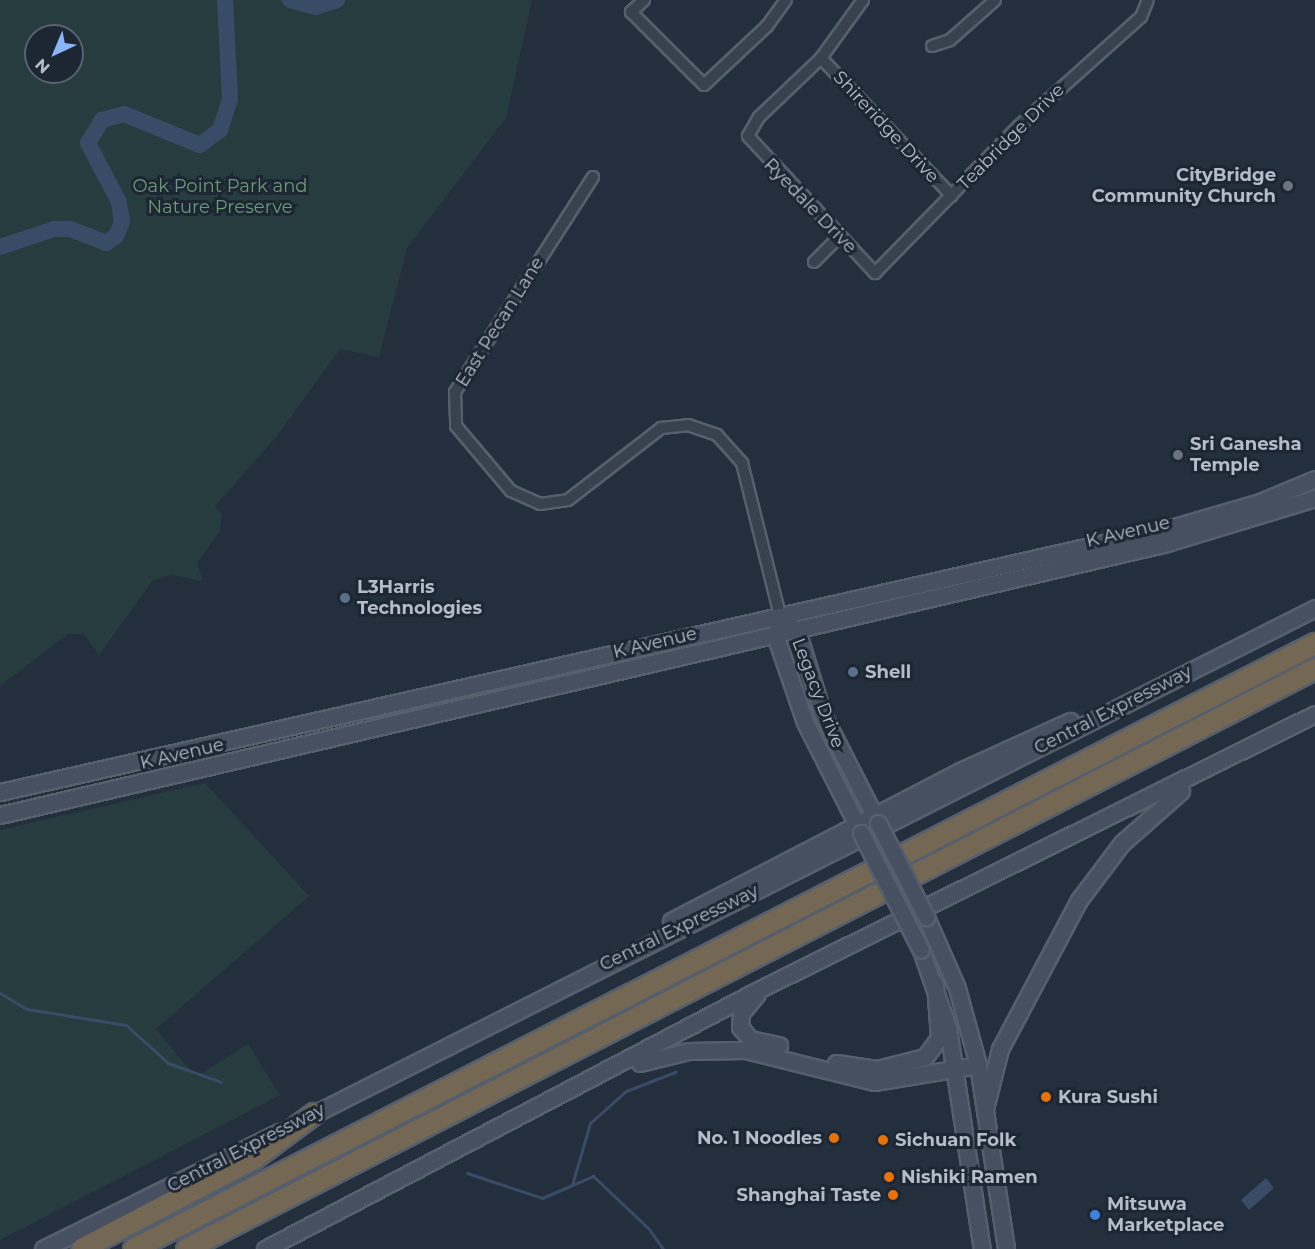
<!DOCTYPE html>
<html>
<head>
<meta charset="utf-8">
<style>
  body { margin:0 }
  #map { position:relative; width:1315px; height:1249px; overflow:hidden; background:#242f3e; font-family:Montserrat,sans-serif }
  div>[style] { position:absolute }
  .green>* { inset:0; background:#263c3f }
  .water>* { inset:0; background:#394c67 }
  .stream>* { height:3px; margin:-1.5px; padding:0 1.5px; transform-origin:1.5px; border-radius:1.5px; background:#394c67 }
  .river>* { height:16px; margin:-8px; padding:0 8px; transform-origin:8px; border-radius:8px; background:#394c67 }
  .roads { filter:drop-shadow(2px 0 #565f6c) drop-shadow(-2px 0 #565f6c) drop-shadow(0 2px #565f6c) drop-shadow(0 -2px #565f6c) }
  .street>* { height:10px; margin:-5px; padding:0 5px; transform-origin:5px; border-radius:5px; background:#38414e }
  .secondary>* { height:15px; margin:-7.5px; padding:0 7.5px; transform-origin:7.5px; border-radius:7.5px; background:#465061 }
  .highway>* { height:20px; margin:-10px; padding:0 10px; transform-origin:10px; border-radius:10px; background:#746855 }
  .bridges { filter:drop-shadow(2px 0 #565f6c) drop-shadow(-2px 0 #565f6c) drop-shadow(0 2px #565f6c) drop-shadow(0 -2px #565f6c) }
  .secondary-bridge>* { height:15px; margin:-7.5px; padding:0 7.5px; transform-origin:7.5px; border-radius:7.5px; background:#465061 }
  .dots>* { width:16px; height:16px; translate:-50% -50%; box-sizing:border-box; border:3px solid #1d2633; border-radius:50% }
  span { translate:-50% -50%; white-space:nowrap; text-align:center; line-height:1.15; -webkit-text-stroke:6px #1d2633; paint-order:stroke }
  .street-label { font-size:18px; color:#b4bcc9 }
  .poi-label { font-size:18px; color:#b4bcc9; font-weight:700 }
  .right { translate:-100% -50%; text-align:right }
  .left { translate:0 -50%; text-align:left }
  .park-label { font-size:18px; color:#6b9a76 }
  .north { position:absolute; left:24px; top:24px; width:60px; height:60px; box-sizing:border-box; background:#1d2633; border:2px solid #59626f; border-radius:50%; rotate:224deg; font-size:16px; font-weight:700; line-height:24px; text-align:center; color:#b4bcc9 }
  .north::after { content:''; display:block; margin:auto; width:21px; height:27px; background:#8ab4f8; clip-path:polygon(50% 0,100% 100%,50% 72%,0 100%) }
</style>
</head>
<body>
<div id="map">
  <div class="green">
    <div style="clip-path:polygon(evenodd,0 0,532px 0,506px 118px,407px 248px,379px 357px,340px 349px,277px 436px,215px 506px,222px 514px,220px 531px,197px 563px,203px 581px,171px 575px,153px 580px,99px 655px,84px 634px,68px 634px,0 686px,0 0,36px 36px,72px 36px,72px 72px,36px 72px,36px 36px)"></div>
    <div style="clip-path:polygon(205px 783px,309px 896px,156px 1029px,196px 1077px,248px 1044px,280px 1095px,0 1240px,0 830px)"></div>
  </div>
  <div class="water">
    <div style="clip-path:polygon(1266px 1178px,1274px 1188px,1249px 1210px,1241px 1200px)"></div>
  </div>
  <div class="stream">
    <div style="left:0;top:993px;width:31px;rotate:31deg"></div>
    <div style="left:27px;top:1009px;width:100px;rotate:9.2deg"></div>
    <div style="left:126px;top:1025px;width:57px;rotate:42.1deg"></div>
    <div style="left:168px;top:1063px;width:56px;rotate:19.7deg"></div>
    <div style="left:467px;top:1173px;width:79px;rotate:18.4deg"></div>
    <div style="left:542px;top:1198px;width:56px;rotate:-23.3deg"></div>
    <div style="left:593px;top:1176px;width:77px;rotate:43.4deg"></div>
    <div style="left:649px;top:1229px;width:24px;rotate:55deg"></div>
    <div style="left:572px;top:1185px;width:65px;rotate:-73.8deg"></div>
    <div style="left:590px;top:1123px;width:48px;rotate:-41.6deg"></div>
    <div style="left:626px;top:1091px;width:53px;rotate:-21.2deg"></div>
  </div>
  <div class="river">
    <div style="left:290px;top:0;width:27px;rotate:15deg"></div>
    <div style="left:316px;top:7px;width:22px;rotate:-18deg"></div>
    <div style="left:0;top:247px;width:57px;rotate:-18.4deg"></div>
    <div style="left:54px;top:229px;width:16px"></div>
    <div style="left:70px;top:229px;width:39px;rotate:21deg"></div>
    <div style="left:106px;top:243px;width:12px;rotate:-35deg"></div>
    <div style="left:116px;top:236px;width:15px;rotate:-67deg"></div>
    <div style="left:122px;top:222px;width:20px;rotate:-99deg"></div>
    <div style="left:119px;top:202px;width:67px;rotate:-117.7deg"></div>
    <div style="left:88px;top:143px;width:27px;rotate:-59deg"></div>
    <div style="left:102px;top:120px;width:23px;rotate:-15deg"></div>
    <div style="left:124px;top:114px;width:82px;rotate:22.2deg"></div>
    <div style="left:200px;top:145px;width:25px;rotate:-37deg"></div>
    <div style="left:220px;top:130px;width:33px;rotate:-72deg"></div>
    <div style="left:230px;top:99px;width:99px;rotate:-92.9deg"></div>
  </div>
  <div class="roads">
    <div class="street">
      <div style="left:644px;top:0;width:18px;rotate:137deg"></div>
      <div style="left:631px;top:12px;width:103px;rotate:45deg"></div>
      <div style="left:704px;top:85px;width:86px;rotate:-43.1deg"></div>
      <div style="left:767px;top:26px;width:32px;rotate:-54deg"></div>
      <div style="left:863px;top:0;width:72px;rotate:125.9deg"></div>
      <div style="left:821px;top:58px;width:86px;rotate:136.4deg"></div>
      <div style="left:759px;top:117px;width:22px;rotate:120deg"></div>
      <div style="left:748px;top:136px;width:187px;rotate:47.2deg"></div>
      <div style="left:875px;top:273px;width:207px;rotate:-45.6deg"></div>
      <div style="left:1020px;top:125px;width:162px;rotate:-41.8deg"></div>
      <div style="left:1141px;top:17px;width:18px;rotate:-68deg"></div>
      <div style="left:932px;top:46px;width:19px;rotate:-18deg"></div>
      <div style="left:950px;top:40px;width:60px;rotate:-41.6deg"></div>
      <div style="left:821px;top:58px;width:190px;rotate:46.5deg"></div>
      <div style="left:593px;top:177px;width:255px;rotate:122.7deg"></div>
      <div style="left:455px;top:392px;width:34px;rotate:88deg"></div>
      <div style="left:456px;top:426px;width:85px;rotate:49.8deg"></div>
      <div style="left:511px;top:491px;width:32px;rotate:24deg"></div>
      <div style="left:540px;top:504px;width:28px;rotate:-8deg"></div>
      <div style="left:568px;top:500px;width:118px;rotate:-37.7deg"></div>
      <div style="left:661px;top:428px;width:27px;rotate:-6deg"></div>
      <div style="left:688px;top:425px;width:31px;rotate:19deg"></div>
      <div style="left:717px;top:435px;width:38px;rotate:48deg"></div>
      <div style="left:742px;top:463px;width:161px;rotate:76deg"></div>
      <div style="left:814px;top:262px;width:37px;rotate:-45deg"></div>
    </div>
    <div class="secondary">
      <div style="left:788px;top:624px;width:11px;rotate:34deg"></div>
      <div style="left:797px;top:630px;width:89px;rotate:73deg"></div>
      <div style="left:823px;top:715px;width:121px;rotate:63deg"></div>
      <div style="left:778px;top:628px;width:8px;rotate:113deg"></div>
      <div style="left:775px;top:635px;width:92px;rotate:71deg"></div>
      <div style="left:805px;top:722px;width:124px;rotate:63.2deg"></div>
      <div style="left:0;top:792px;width:1204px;rotate:-12.72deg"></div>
      <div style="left:1174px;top:527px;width:90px;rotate:-16.2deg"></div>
      <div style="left:1260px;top:502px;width:60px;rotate:-22.7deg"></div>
      <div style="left:0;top:815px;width:1195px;rotate:-13.11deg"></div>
      <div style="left:1164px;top:544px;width:158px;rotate:-16.9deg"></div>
      <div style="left:926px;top:917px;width:77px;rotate:66.4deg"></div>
      <div style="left:957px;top:988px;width:80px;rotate:74.7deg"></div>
      <div style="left:978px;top:1065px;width:186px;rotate:81.3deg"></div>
      <div style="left:671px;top:921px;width:326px;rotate:-27.4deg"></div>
      <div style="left:960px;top:771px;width:121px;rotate:-24.4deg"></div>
      <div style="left:921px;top:950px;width:83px;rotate:70.9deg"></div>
      <div style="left:948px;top:1028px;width:224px;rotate:81.3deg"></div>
      <div style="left:757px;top:994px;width:25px;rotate:130deg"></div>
      <div style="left:741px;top:1013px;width:14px;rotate:94deg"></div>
      <div style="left:740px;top:1027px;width:16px;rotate:50deg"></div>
      <div style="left:750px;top:1039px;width:30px;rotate:12deg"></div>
      <div style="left:640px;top:1063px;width:50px;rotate:-13.8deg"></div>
      <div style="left:689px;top:1051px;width:56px;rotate:-1deg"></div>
      <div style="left:745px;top:1050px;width:133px;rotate:13.9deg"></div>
      <div style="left:874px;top:1082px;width:105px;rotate:-9.3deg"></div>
      <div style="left:836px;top:1063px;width:41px;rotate:8.3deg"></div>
      <div style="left:877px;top:1069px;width:49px;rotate:-14deg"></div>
      <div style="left:925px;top:1057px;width:24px;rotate:-54deg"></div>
      <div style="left:939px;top:1038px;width:55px;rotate:-94.2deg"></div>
      <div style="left:985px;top:1109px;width:62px;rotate:-76deg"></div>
      <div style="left:1000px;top:1049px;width:169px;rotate:-62.1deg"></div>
      <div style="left:1079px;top:900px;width:71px;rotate:-53deg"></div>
      <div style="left:1122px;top:843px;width:79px;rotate:-41.4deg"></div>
      <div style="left:306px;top:1118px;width:1131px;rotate:-26.81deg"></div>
      <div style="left:43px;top:1249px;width:263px;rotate:-26.4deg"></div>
      <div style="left:265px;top:1249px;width:561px;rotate:-27.71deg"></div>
      <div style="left:762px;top:988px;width:617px;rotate:-26.36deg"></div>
    </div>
    <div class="highway">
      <div style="left:82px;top:1249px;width:195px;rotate:-27.7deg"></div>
      <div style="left:255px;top:1158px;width:74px;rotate:-36.7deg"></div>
      <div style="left:134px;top:1249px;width:1327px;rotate:-27.13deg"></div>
      <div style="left:187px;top:1249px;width:1268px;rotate:-27.21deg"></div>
    </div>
  </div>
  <div class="bridges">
    <div class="secondary-bridge">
      <div style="left:878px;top:823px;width:106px;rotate:62.9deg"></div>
      <div style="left:861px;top:833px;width:131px;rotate:62.9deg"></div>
    </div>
  </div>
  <div class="dots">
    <div style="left:1288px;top:186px;background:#6b7280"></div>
    <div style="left:1178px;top:455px;background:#6b7280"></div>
    <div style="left:345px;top:598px;background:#5c6f8a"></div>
    <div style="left:853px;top:672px;background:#5c6f8a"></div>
    <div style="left:1046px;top:1097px;background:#e8710a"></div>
    <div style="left:834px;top:1138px;background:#e8710a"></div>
    <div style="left:883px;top:1140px;background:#e8710a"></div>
    <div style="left:889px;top:1177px;background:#e8710a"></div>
    <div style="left:893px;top:1195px;background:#e8710a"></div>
    <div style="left:1095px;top:1215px;background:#3f7fe0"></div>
  </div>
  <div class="street-label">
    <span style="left:886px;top:127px;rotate:47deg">Shireridge Drive</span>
    <span style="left:1011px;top:137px;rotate:-45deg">Teabridge Drive</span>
    <span style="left:810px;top:206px;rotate:46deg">Ryedale Drive</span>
    <span style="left:500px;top:322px;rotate:-58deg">East Pecan Lane</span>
    <span style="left:1128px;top:532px;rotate:-13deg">K Avenue</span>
    <span style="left:655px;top:643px;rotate:-13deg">K Avenue</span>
    <span style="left:818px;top:693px;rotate:69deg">Legacy Drive</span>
    <span style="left:1113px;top:710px;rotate:-27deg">Central Expressway</span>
    <span style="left:182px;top:754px;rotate:-13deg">K Avenue</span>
    <span style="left:679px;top:928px;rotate:-26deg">Central Expressway</span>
    <span style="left:246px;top:1148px;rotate:-27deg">Central Expressway</span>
  </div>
  <div class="poi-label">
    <span class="right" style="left:1276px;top:186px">CityBridge<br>Community Church</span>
    <span class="left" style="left:1190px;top:455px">Sri Ganesha<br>Temple</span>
    <span class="left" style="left:357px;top:598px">L3Harris<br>Technologies</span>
    <span class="left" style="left:865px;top:672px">Shell</span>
    <span class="left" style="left:1058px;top:1097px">Kura Sushi</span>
    <span class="right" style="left:822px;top:1138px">No. 1 Noodles</span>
    <span class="left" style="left:895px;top:1140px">Sichuan Folk</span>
    <span class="left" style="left:901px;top:1177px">Nishiki Ramen</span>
    <span class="right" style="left:881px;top:1195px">Shanghai Taste</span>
    <span class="left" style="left:1107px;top:1215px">Mitsuwa<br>Marketplace</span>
  </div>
  <div class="park-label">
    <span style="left:220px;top:197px">Oak Point Park and<br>Nature Preserve</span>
  </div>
  <div class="north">N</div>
</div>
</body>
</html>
